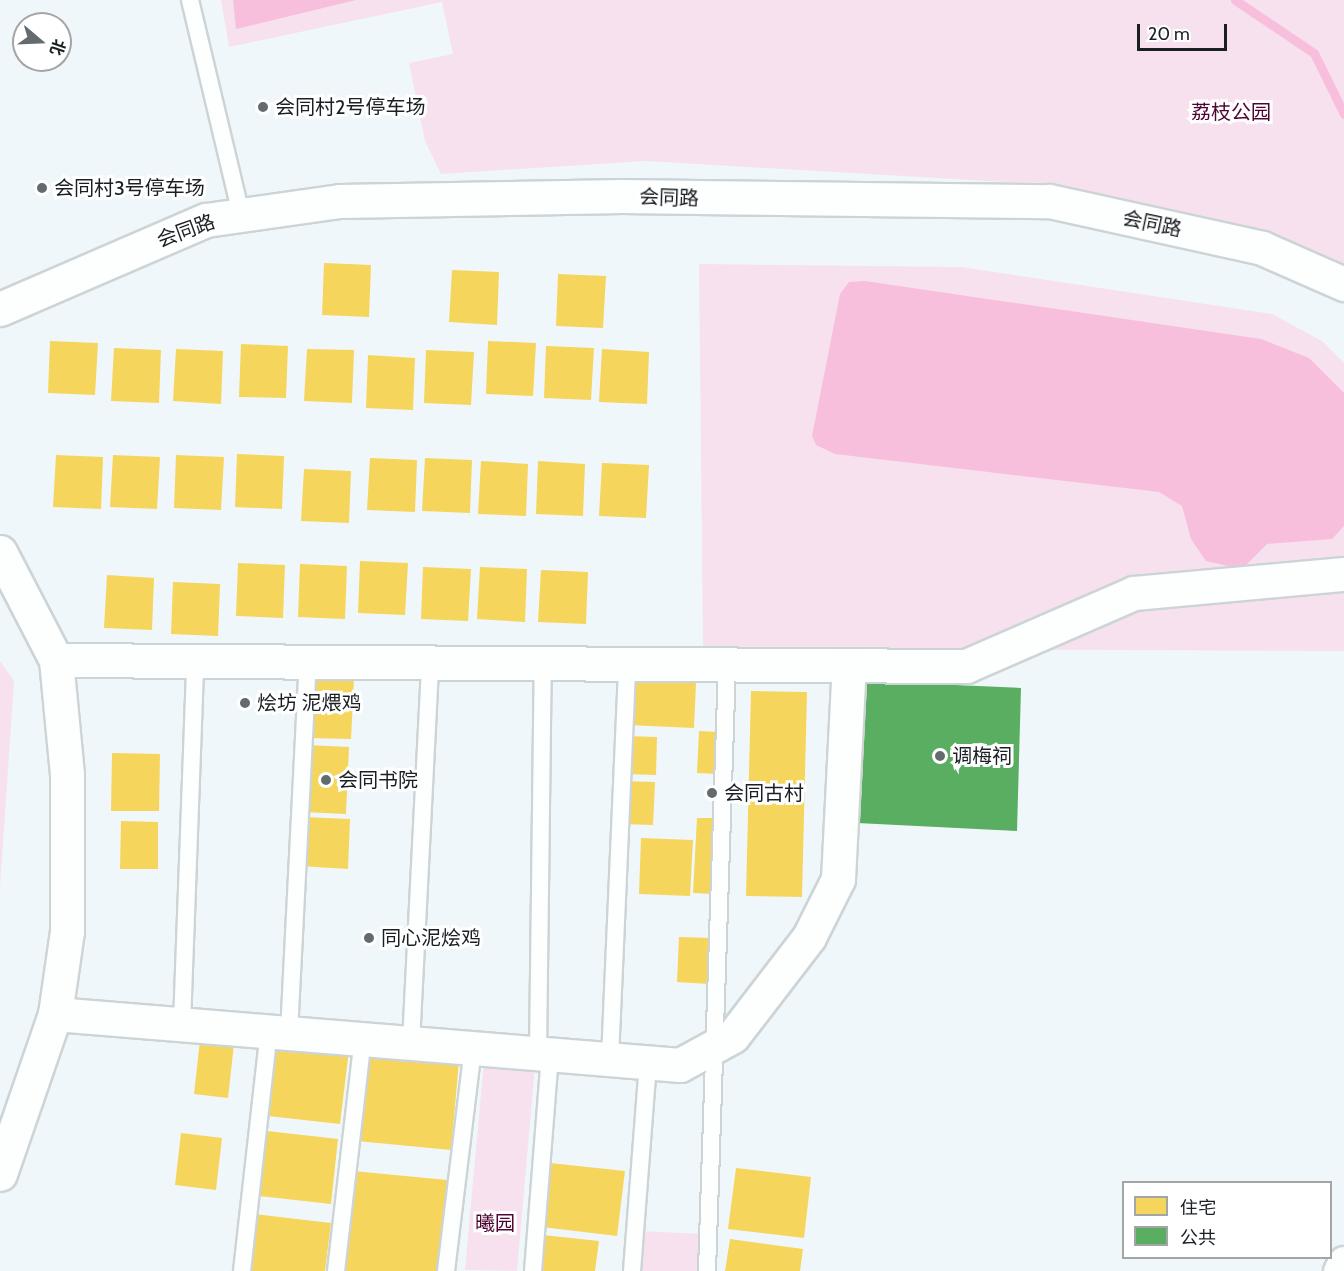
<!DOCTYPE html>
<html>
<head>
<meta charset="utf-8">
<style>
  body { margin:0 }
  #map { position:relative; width:1344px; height:1271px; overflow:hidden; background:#f0f7fa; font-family:Cabin,"Noto Sans SC",sans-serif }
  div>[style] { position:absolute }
  .green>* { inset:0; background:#f7e1ee }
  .water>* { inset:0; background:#f8bfdd }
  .homes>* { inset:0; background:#f6d55c }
  .public>* { inset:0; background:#5aae61 }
  .stream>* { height:9px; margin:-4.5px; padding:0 4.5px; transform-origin:4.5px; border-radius:4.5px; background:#f8bfdd }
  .roads { filter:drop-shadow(2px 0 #cdd4d6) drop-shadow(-2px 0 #cdd4d6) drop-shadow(0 2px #cdd4d6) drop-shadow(0 -2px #cdd4d6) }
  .lane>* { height:16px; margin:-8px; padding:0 8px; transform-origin:8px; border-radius:8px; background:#fdfefe }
  .street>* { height:33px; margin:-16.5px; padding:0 16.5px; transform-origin:16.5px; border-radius:16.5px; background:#fdfefe }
  .dots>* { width:16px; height:16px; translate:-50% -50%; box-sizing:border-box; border:3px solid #fff; border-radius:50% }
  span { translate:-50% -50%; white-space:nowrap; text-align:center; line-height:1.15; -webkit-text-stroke:6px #fff; paint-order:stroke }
  .poi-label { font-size:20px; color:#191f22 }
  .left { translate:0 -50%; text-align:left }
  .park-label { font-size:20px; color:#4f0433 }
  .street-label { font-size:20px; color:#191f22 }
  .legend { position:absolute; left:1122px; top:1181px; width:210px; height:78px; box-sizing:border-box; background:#fff; border:2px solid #a3a5a7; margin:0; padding:8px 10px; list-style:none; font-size:18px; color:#191f22 }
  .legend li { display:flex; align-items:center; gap:12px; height:30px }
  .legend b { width:30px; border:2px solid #a3a5a7 }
  .north { position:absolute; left:12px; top:12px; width:60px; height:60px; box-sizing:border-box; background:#fff; border:2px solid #a3a5a7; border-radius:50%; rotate:109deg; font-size:16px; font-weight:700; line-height:24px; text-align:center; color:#191f22 }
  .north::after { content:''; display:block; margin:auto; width:21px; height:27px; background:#646b6e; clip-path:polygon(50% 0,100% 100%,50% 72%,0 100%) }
  .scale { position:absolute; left:1137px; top:24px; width:90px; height:27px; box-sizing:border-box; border:3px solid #191f22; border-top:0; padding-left:8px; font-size:18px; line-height:21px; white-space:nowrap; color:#191f22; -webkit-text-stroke:4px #fff; paint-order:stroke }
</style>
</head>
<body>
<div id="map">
  <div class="green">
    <div style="clip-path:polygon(221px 0,1344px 0,1344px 271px,1270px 237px,1055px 185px,646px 161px,441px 174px,425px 141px,409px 63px,453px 54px,442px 2px,229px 47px)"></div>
    <div style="clip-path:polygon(699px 264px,961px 267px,1272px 314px,1322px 341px,1344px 363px,1344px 651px,703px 648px)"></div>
    <div style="clip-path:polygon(0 661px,14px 681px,0 887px)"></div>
    <div style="clip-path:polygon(484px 1061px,535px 1066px,517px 1271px,465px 1270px)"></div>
    <div style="clip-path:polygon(640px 1231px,703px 1234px,701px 1271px,637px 1271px)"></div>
  </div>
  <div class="water">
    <div style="clip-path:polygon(233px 0,356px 0,236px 29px)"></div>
    <div style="clip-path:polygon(865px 281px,1261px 339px,1309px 358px,1344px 393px,1344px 526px,1332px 539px,1267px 544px,1242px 569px,1206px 561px,1191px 539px,1182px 506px,1159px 492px,835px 454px,816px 445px,812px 436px,840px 294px,849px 282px)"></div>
  </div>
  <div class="homes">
    <div style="clip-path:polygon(324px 263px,371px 265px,369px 317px,322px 315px)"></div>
    <div style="clip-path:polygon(452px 270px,499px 272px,497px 325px,449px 322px)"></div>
    <div style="clip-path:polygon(558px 274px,606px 276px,603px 328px,556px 326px)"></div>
    <div style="clip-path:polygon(50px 341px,98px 343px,95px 395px,48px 393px)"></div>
    <div style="clip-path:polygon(488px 341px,536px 343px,533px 396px,486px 394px)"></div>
    <div style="clip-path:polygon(241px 344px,288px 346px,286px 398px,239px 397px)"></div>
    <div style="clip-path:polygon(546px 346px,594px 348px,591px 400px,544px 398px)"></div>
    <div style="clip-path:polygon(114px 348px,161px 350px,159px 403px,111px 401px)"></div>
    <div style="clip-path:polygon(176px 349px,223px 351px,221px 404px,173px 401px)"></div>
    <div style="clip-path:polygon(307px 349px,354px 350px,352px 403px,304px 401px)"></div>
    <div style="clip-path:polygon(602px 349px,649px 352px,647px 404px,599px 402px)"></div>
    <div style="clip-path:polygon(426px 350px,474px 352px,471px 405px,424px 403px)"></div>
    <div style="clip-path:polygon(368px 355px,415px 358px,413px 410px,366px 408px)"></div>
    <div style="clip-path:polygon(237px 454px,284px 456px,282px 509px,235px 507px)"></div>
    <div style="clip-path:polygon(56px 455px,103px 457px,101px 509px,53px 507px)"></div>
    <div style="clip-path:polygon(113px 455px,160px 457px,157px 509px,110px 507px)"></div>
    <div style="clip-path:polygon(176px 455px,224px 457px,221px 510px,174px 508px)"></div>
    <div style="clip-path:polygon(370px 458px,417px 460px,415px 512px,367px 510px)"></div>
    <div style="clip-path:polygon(425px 458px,472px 460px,470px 513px,422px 511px)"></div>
    <div style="clip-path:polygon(481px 461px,528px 464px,526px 516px,478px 514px)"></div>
    <div style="clip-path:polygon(538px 461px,585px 464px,583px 516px,536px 514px)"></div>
    <div style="clip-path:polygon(602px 463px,649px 465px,646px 518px,599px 516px)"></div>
    <div style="clip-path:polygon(304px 469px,351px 471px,349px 523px,301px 521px)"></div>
    <div style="clip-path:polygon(360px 561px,408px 563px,405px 615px,358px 613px)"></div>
    <div style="clip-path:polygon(238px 563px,285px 565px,283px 618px,236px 616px)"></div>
    <div style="clip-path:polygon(300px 564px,347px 566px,345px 619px,298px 617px)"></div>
    <div style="clip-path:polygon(423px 567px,471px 569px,468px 621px,421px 619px)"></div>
    <div style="clip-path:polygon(480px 567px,527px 569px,525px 622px,477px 619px)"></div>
    <div style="clip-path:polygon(541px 570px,588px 572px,586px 624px,538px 622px)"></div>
    <div style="clip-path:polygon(107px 575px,154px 578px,152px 630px,104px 628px)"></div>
    <div style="clip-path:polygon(173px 582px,220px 584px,218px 636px,171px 634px)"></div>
    <div style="clip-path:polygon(310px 676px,354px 678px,351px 739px,307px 738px)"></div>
    <div style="clip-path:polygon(629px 680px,696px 683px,694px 728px,627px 725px)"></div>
    <div style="clip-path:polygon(751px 691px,807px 692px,802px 897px,746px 896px)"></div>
    <div style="clip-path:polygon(699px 731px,719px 732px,717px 774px,697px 773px)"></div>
    <div style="clip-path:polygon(626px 736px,657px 737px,656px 775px,624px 774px)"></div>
    <div style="clip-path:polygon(306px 745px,349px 747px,346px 814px,303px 812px)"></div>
    <div style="clip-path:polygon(112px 753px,160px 754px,159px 811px,111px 811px)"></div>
    <div style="clip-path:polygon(622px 781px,655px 782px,653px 825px,620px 824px)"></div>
    <div style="clip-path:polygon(302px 817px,350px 819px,348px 869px,300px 866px)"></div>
    <div style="clip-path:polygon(697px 818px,717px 818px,714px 894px,693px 893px)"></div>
    <div style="clip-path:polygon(121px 821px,158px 822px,158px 869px,120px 869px)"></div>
    <div style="clip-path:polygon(641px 838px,693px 840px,690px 896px,639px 894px)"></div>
    <div style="clip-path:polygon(679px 937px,711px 938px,709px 984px,677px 982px)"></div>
    <div style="clip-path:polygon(200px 1040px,234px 1044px,228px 1098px,194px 1094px)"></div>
    <div style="clip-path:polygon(277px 1042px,349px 1050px,340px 1124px,268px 1116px)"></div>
    <div style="clip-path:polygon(364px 1054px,459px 1062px,451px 1150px,357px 1141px)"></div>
    <div style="clip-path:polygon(267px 1131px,338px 1139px,331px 1204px,259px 1196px)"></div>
    <div style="clip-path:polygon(181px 1133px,222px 1138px,216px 1190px,175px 1185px)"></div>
    <div style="clip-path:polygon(550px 1163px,625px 1171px,617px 1236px,542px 1227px)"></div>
    <div style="clip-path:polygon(736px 1168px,811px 1177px,804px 1238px,728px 1229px)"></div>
    <div style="clip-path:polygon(353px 1171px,447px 1180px,439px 1271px,343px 1271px)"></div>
    <div style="clip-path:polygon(254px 1214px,331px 1223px,325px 1271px,248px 1271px)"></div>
    <div style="clip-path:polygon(543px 1235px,599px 1241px,595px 1271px,539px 1271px)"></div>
    <div style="clip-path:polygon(730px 1239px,803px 1249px,800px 1271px,725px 1271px)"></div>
  </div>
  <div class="public">
    <div style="clip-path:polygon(865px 681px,1021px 688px,1017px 831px,857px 823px)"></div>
  </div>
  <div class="stream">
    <div style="left:1235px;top:0;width:95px;rotate:33.9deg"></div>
    <div style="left:1314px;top:53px;width:68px;rotate:63.8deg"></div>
  </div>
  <div class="roads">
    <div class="lane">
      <div style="left:190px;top:0;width:208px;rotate:76.6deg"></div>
      <div style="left:182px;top:1024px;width:363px;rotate:-87.9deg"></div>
      <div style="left:289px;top:1033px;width:371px;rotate:-87.1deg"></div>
      <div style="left:411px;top:1043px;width:380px;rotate:-87.1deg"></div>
      <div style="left:538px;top:1053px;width:389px;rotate:-89.3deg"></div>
      <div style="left:610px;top:1059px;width:395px;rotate:-87.5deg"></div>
      <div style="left:242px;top:1271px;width:241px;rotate:-83.6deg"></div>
      <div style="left:336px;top:1271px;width:234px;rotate:-83.4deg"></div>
      <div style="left:446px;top:1271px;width:225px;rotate:-83.1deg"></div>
      <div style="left:533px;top:1271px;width:217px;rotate:-85.5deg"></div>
      <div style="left:632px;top:1271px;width:210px;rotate:-85.6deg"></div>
      <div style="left:707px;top:1271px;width:606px;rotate:-88.11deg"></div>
    </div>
    <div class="street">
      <div style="left:0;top:309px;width:224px;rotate:-23.4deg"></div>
      <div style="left:206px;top:220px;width:135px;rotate:-8.1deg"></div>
      <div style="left:340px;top:201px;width:282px;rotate:-1deg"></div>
      <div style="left:622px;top:196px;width:427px;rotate:0.7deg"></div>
      <div style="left:1049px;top:201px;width:218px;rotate:12.4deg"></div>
      <div style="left:1262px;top:248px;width:90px;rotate:23.7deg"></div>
      <div style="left:0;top:552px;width:122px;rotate:62.6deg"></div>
      <div style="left:56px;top:660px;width:115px;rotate:84.5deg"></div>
      <div style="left:67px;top:774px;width:157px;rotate:90deg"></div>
      <div style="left:67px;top:931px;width:84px;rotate:98.2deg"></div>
      <div style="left:55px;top:1014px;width:169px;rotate:109deg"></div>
      <div style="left:56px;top:660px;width:910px;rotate:0.38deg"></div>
      <div style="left:966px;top:666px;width:183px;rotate:-23.5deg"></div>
      <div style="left:1134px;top:593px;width:211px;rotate:-5.2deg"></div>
      <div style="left:55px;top:1014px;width:627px;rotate:4.66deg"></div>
      <div style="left:680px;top:1065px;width:60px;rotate:-28.7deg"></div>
      <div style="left:733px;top:1036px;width:125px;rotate:-52.5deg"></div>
      <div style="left:809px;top:937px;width:65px;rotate:-63.4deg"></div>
      <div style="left:838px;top:879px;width:214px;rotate:-87.1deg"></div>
      <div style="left:1340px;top:1271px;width:9px;rotate:-63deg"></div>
    </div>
  </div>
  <div class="dots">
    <div style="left:263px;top:107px;background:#646b6e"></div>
    <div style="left:42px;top:188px;background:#646b6e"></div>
    <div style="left:245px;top:703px;background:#646b6e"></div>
    <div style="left:940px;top:756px;background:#646b6e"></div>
    <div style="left:326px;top:780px;background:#646b6e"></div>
    <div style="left:712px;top:793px;background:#646b6e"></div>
    <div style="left:369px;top:938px;background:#646b6e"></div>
  </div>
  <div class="poi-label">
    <span class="left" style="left:275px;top:107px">会同村2号停车场</span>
    <span class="left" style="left:54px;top:188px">会同村3号停车场</span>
    <span class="left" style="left:257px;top:703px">烩坊 泥煨鸡</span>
    <span class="left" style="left:952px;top:756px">调梅祠</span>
    <span class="left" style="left:338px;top:780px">会同书院</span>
    <span class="left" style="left:724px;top:793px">会同古村</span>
    <span class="left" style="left:381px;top:938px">同心泥烩鸡</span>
  </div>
  <div class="park-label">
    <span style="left:1231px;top:112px">荔枝公园</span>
    <span style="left:495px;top:1223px">曦园</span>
  </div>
  <div class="street-label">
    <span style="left:669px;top:198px;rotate:2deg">会同路</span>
    <span style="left:1152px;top:224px;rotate:12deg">会同路</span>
    <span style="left:186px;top:231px;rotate:-20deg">会同路</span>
  </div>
  <ul class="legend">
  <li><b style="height:16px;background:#f6d55c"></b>住宅</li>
  <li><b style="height:16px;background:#5aae61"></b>公共</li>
  </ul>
  <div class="north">北</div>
  <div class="scale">20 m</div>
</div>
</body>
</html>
